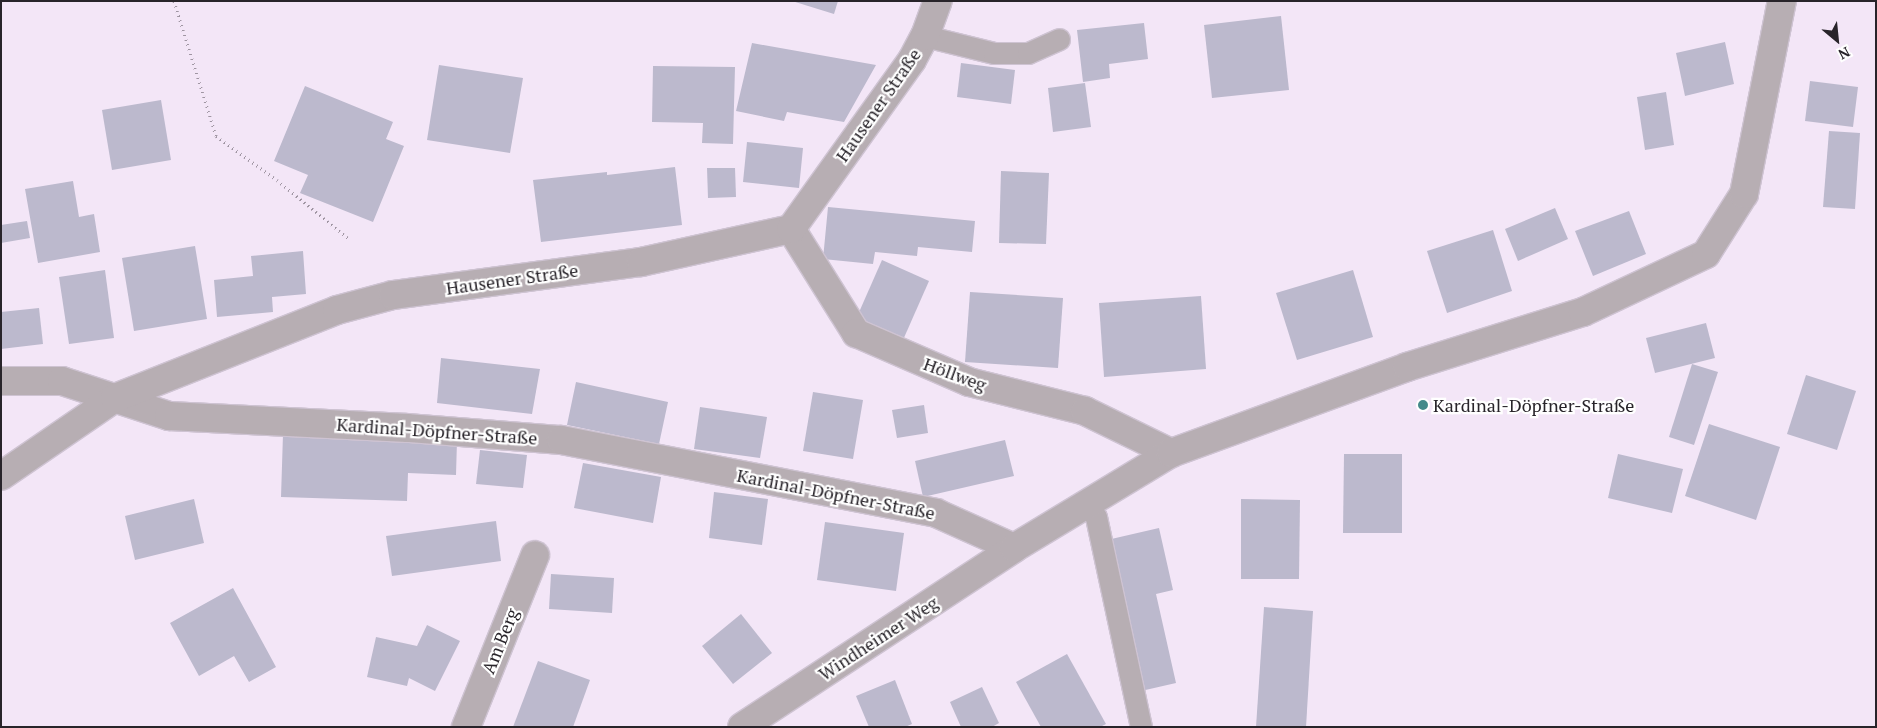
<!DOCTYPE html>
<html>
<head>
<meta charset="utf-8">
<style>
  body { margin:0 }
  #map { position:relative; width:1877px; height:728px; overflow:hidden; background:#f3e6f7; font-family:"PT Serif",serif }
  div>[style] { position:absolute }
  .building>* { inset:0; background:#bcb9cd }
  .path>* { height:3px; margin-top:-1.5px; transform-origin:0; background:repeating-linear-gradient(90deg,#9f95a2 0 1px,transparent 0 5px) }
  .roads { filter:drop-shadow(1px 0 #cec3d2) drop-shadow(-1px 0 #cec3d2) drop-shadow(0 1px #cec3d2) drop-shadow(0 -1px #cec3d2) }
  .service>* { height:21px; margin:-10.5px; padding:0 10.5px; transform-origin:10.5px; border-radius:10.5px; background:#b7aeb3 }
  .minor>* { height:28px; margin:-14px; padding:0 14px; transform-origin:14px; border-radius:14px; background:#b7aeb3 }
  .dots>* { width:14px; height:14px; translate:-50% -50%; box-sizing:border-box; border:2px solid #fff; border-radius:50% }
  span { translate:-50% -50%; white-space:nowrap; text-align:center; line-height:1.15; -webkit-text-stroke:4.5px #fff; paint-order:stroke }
  .street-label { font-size:18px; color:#28242a }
  .poi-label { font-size:18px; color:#28242a }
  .left { translate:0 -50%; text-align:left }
  .frame { position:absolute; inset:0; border:2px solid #28242a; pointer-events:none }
  .north { position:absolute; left:1812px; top:15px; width:50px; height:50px; -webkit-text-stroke:4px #fff; paint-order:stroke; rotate:152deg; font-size:14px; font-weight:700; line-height:20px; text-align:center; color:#28242a }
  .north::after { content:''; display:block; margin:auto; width:18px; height:22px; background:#28242a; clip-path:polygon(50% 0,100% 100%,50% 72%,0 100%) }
</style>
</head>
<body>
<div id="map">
  <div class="building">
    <div style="clip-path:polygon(792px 1px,838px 1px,834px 14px)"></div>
    <div style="clip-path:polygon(1281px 16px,1289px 90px,1212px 98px,1204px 25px)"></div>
    <div style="clip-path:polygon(1144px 23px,1148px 59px,1109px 64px,1110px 78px,1083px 82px,1077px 30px)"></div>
    <div style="clip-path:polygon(1725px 42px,1734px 84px,1685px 96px,1676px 53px)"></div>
    <div style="clip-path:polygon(752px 43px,876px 65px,844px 122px,787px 112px,784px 121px,736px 111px)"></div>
    <div style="clip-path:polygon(961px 63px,1015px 70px,1011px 104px,957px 97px)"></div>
    <div style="clip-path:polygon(439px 65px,523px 78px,510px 153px,427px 140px)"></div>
    <div style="clip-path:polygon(653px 66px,735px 67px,733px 144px,702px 143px,703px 123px,652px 122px)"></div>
    <div style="clip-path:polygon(1810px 81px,1858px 87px,1853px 127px,1805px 121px)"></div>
    <div style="clip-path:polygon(1085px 83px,1091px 127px,1053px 132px,1048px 88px)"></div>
    <div style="clip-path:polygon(305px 86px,393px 122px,386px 139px,404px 146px,373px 222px,300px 193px,308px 175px,274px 161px)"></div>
    <div style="clip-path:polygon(1666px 92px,1674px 145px,1645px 150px,1637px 97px)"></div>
    <div style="clip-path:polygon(161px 100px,171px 160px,112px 170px,102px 110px)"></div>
    <div style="clip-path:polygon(1829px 131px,1860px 133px,1855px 209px,1823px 207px)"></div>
    <div style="clip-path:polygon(747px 142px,803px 148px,799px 188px,743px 182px)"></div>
    <div style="clip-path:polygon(675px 167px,682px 225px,541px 242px,533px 180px,607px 172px,607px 175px)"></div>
    <div style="clip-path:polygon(707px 168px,735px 168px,736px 197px,708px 198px)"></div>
    <div style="clip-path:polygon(1001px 171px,1049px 173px,1046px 244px,999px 243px)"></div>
    <div style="clip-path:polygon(73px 181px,79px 217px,94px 214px,100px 252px,38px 263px,25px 189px)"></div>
    <div style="clip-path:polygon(828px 207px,975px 221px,972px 252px,918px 247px,917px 256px,875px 252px,873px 264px,823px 259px)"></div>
    <div style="clip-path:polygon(1555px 208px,1568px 239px,1518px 261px,1505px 229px)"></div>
    <div style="clip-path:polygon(1629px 211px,1646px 254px,1593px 276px,1575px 231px)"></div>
    <div style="clip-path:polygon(27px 221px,30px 238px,1px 243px,1px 225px)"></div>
    <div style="clip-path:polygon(1493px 230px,1512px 291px,1447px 313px,1427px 251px)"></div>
    <div style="clip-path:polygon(195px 246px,207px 319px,134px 331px,122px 258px)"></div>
    <div style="clip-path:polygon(303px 251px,306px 294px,272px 297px,273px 312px,217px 317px,214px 280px,253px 276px,251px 256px)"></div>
    <div style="clip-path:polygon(882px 260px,929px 281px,903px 340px,856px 319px)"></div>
    <div style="clip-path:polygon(105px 270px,114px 338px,69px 344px,59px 277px)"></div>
    <div style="clip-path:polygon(1353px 270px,1373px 337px,1297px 360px,1276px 293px)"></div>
    <div style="clip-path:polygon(970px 292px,1063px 298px,1058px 368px,965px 362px)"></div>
    <div style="clip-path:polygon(1201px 296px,1206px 369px,1104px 377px,1099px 303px)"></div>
    <div style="clip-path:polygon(39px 308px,43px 344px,1px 349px,1px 312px)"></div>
    <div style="clip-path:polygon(1706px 323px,1715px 358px,1655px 373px,1646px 338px)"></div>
    <div style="clip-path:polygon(441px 358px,540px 369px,532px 414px,437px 403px)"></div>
    <div style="clip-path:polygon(1692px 364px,1718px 372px,1694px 445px,1669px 437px)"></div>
    <div style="clip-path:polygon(1806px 375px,1856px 391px,1837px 450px,1787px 434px)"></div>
    <div style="clip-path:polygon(576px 382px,668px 402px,659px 444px,567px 425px)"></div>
    <div style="clip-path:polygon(813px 392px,863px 400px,853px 459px,803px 451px)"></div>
    <div style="clip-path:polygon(924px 405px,928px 433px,897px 438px,892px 410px)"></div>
    <div style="clip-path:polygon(700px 407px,767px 417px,760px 458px,694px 449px)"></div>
    <div style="clip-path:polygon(1709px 424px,1780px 447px,1756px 520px,1685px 496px)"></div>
    <div style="clip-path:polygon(283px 434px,457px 441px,456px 475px,408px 473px,407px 501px,281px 497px)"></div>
    <div style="clip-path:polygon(1005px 440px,1014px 476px,923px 497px,915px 461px)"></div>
    <div style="clip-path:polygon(480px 450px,527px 455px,523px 488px,476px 484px)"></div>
    <div style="clip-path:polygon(1344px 454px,1402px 454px,1402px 533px,1343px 533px)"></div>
    <div style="clip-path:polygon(1618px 454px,1683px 469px,1672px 513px,1608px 498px)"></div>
    <div style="clip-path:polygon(583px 463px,661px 477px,653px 523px,574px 508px)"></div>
    <div style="clip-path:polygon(714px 492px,768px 499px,762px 545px,709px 538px)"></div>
    <div style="clip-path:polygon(194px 499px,204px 543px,135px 560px,125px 516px)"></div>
    <div style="clip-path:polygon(1241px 499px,1300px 500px,1299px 579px,1241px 579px)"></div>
    <div style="clip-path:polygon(496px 521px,501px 561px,392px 576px,386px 536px)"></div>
    <div style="clip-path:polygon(825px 522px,904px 533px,896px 591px,817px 580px)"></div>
    <div style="clip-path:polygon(1159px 528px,1173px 590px,1156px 594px,1176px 683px,1141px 691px,1107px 540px)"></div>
    <div style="clip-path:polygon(551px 574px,614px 578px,612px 613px,549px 609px)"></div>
    <div style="clip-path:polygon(233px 588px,276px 667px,249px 682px,234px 656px,199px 676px,170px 623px)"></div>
    <div style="clip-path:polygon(1264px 607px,1313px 611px,1306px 727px,1256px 727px)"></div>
    <div style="clip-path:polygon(741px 614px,772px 653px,733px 684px,702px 646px)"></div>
    <div style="clip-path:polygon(427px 625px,460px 641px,435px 691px,409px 678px,407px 686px,367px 677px,376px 637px,417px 646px)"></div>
    <div style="clip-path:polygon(1067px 654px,1106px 724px,1100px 727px,1041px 727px,1016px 682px)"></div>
    <div style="clip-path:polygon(538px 661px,590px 680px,573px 727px,513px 727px)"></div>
    <div style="clip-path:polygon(895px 680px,912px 724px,905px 727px,869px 727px,856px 696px)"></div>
    <div style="clip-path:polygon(982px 687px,999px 723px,992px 727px,961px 727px,950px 702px)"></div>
  </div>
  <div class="path">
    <div style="left:174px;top:1px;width:141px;rotate:72.7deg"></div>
    <div style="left:216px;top:136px;width:75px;rotate:35.8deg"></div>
    <div style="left:277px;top:180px;width:93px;rotate:39.3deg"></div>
  </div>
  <div class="roads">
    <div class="service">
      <div style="left:925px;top:36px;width:71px;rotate:13.8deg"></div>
      <div style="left:994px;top:53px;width:34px"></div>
      <div style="left:1028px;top:53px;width:34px;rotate:-24deg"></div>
      <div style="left:1089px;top:504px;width:15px;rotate:62deg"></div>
      <div style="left:1096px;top:517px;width:215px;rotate:77.9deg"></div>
    </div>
    <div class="minor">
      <div style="left:791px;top:229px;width:123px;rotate:58deg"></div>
      <div style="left:856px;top:333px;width:123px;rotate:23.4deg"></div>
      <div style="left:969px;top:382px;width:120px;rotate:14deg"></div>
      <div style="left:1085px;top:411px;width:96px;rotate:26deg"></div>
      <div style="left:1px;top:381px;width:61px"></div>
      <div style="left:62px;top:381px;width:113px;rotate:18.1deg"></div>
      <div style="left:169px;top:416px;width:239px;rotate:2.9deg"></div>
      <div style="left:408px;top:428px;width:153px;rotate:4.5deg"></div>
      <div style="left:561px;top:440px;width:382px;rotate:11deg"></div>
      <div style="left:936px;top:513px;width:85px;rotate:24.2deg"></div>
      <div style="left:1px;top:476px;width:138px;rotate:-34.4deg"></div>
      <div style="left:115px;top:398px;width:239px;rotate:-21.6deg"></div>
      <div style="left:337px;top:310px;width:58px;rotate:-15deg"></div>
      <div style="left:393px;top:295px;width:250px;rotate:-7.6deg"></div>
      <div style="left:641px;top:262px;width:154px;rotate:-12.4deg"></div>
      <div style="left:791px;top:229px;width:208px;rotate:-54.4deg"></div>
      <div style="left:912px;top:60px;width:27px;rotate:-62deg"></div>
      <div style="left:925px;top:36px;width:37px;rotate:-70deg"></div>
      <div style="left:466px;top:727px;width:185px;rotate:-68.1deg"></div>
      <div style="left:742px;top:727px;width:326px;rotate:-33.3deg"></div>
      <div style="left:1014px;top:548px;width:184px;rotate:-31.2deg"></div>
      <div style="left:1171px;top:453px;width:251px;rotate:-20deg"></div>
      <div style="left:1407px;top:367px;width:184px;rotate:-17.4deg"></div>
      <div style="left:1583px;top:312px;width:136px;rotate:-25.2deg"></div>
      <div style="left:1706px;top:254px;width:71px;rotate:-57.7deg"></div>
      <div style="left:1744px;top:194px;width:197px;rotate:-78.9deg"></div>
    </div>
  </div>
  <div class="dots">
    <div style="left:1423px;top:405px;background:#438a8a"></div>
  </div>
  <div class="street-label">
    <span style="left:878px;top:105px;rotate:-55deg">Hausener Straße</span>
    <span style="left:512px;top:279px;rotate:-8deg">Hausener Straße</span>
    <span style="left:955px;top:374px;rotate:20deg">Höllweg</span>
    <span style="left:437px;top:431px;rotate:4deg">Kardinal-Döpfner-Straße</span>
    <span style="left:836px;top:494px;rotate:11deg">Kardinal-Döpfner-Straße</span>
    <span style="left:878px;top:638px;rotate:-33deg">Windheimer Weg</span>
    <span style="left:500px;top:641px;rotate:-68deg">Am Berg</span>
  </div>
  <div class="poi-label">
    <span class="left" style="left:1433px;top:405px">Kardinal-Döpfner-Straße</span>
  </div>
  <div class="frame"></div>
  <div class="north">N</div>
</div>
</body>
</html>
